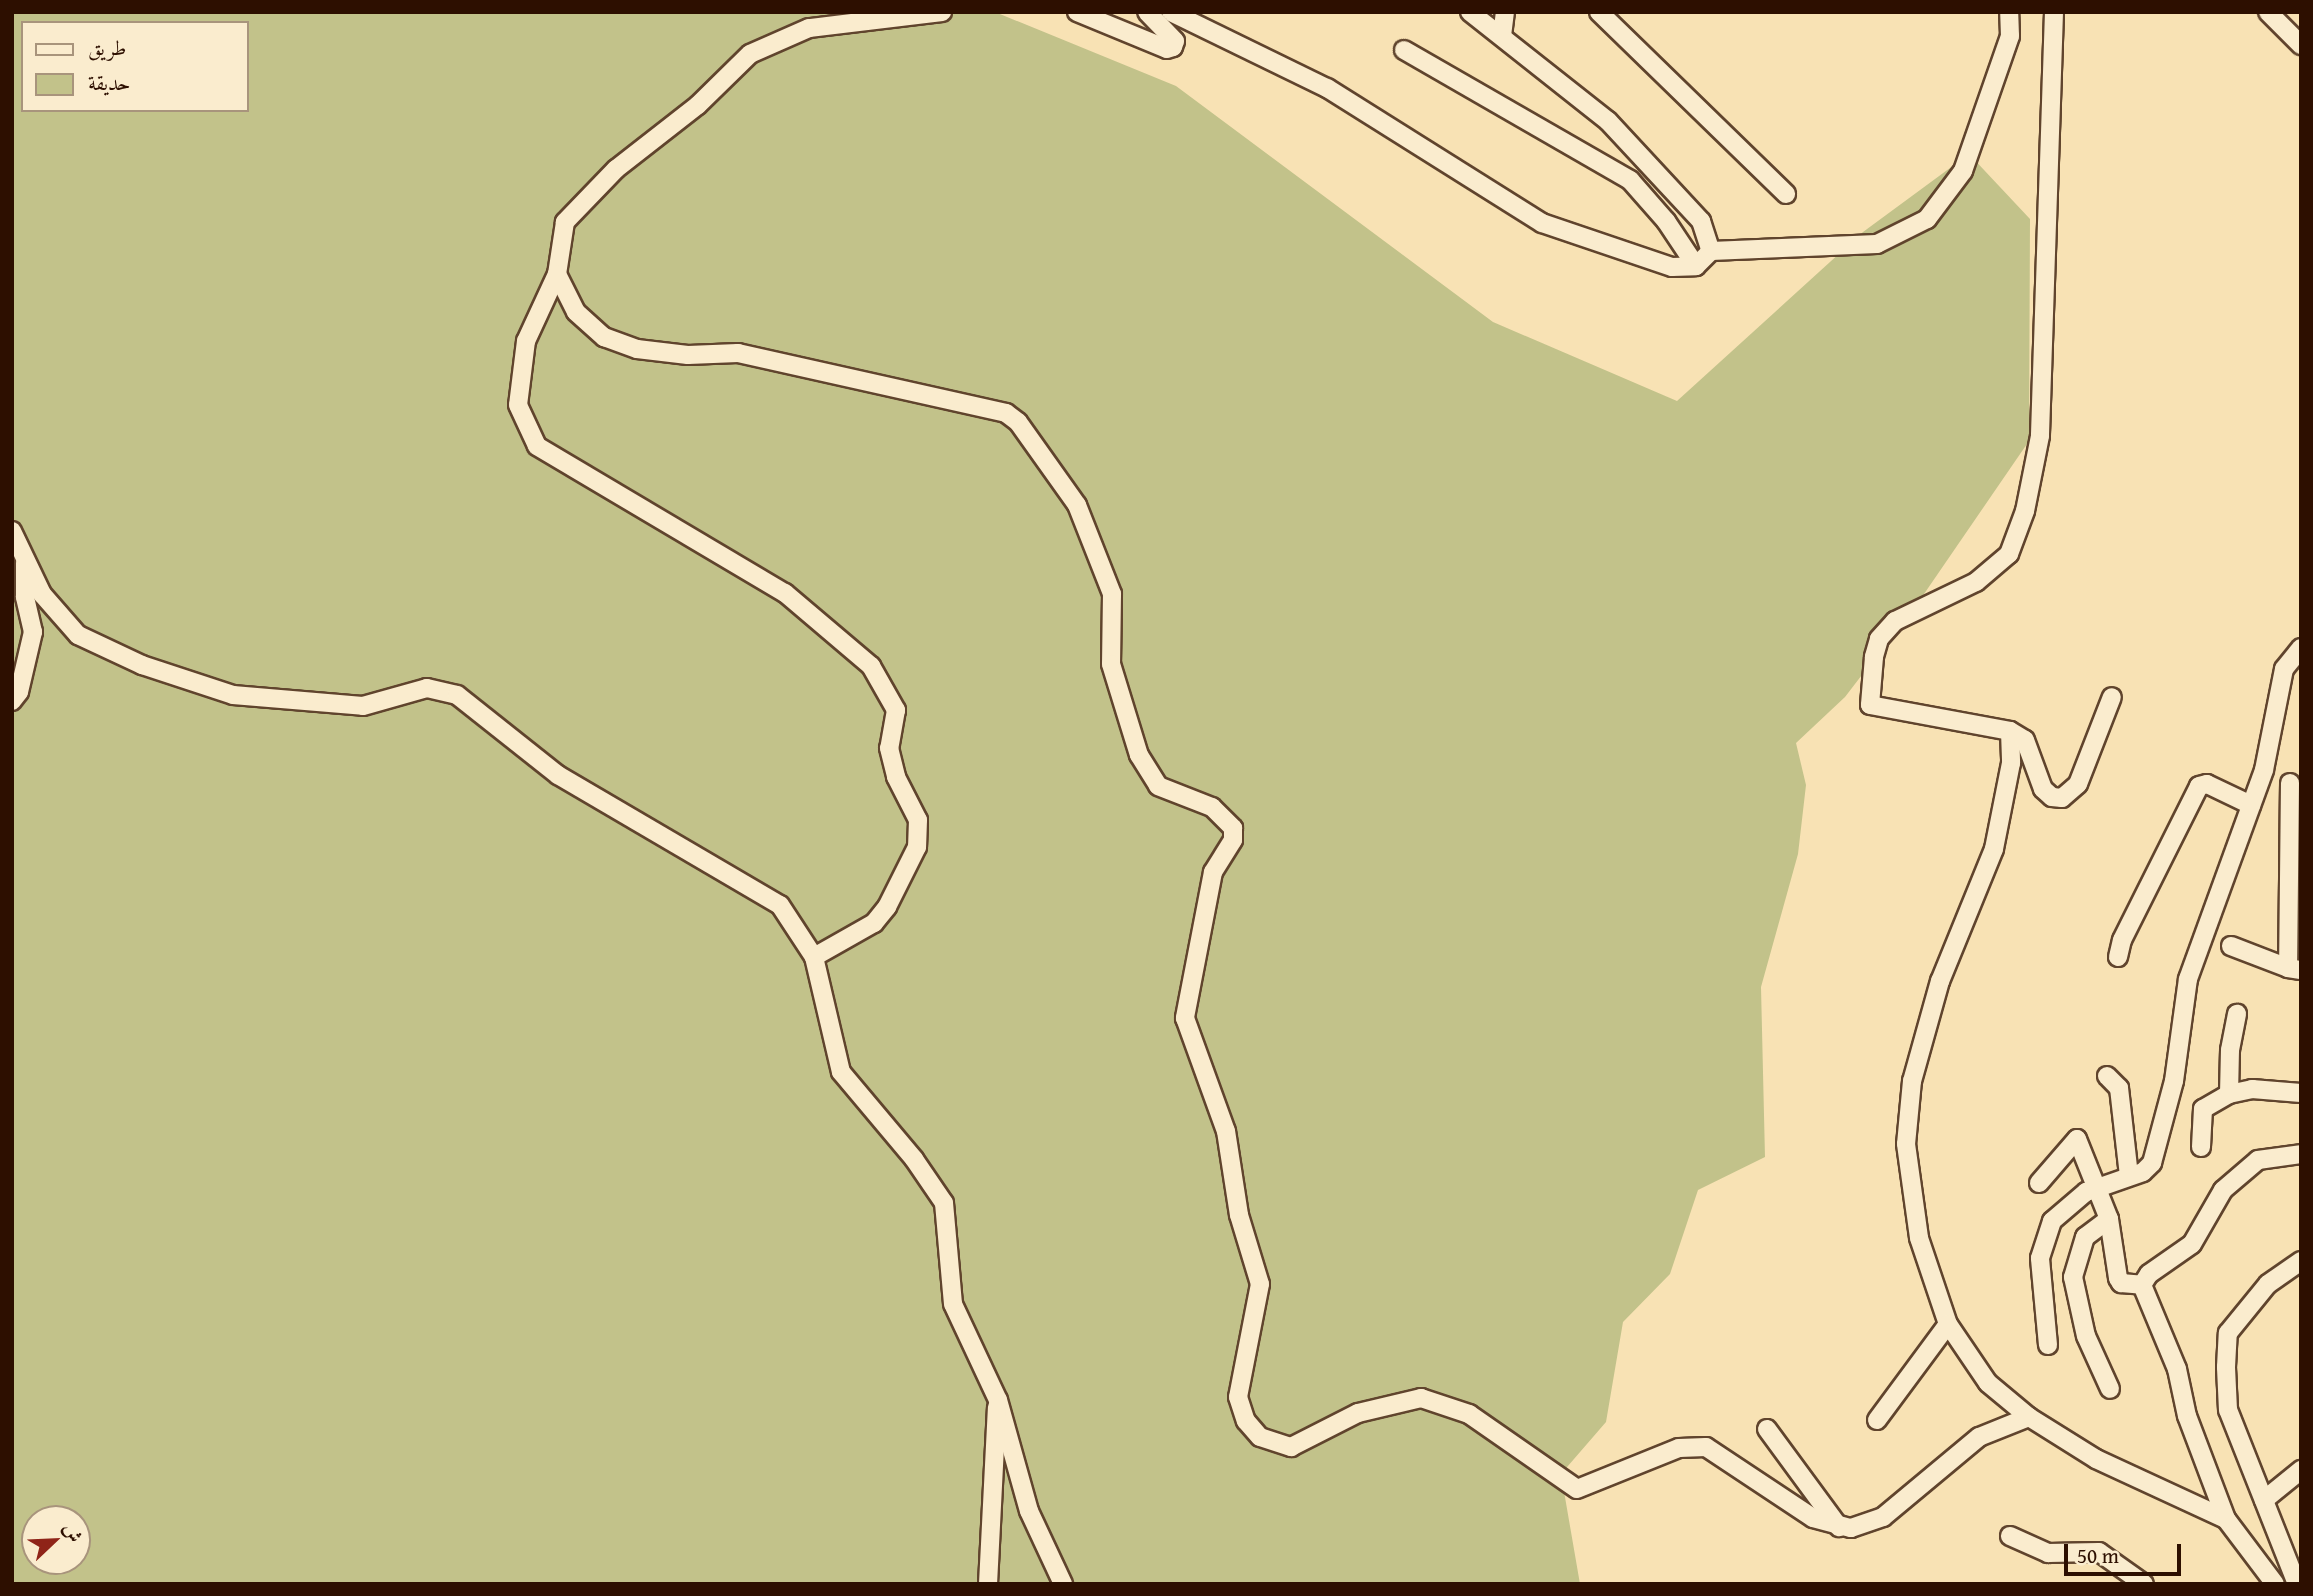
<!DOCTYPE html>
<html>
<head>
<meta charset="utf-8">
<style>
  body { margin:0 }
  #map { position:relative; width:2313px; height:1596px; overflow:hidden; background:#f8e2b4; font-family:"Gentium Book Plus",Amiri,serif }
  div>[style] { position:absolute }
  .green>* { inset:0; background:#c2c28a }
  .roads { filter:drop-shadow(2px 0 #60442d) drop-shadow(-2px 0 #60442d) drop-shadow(0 2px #60442d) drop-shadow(0 -2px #60442d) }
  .minor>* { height:18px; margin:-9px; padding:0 9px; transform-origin:9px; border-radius:9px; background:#faecce }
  span { translate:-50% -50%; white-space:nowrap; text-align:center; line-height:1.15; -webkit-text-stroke:5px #faecce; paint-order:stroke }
  .frame { position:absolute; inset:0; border:14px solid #2d0f00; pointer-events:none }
  .legend { position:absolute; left:21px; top:21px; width:228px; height:91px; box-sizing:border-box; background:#faecce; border:2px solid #a8947c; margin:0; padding:9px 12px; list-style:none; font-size:21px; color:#2d0f00 }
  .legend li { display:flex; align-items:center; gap:14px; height:35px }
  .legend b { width:35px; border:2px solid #a8947c }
  .north { position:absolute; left:21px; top:1505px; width:70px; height:70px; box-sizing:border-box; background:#faecce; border:2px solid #a8947c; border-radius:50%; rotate:67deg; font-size:19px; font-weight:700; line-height:28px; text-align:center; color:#2d0f00 }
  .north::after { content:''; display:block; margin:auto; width:24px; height:32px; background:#8f2418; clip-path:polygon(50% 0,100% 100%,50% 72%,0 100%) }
  .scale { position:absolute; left:2064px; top:1544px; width:117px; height:32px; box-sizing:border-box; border:4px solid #2d0f00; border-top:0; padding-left:9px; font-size:21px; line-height:24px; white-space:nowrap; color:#2d0f00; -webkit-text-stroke:5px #faecce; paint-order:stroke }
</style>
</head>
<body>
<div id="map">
  <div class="green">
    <div style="clip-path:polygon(evenodd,12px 12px,995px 12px,1176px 86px,1493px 322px,1677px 401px,1863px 232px,1969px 154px,2030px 219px,2029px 441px,1924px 594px,1845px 697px,1796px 743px,1806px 785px,1798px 854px,1761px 987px,1765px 1157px,1698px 1190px,1670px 1274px,1623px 1322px,1606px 1422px,1561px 1474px,1580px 1584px,12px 1584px,12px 12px,23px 23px,247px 23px,247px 110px,23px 110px,23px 23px,12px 12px,35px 1519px,77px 1519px,77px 1561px,35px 1561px,35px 1519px)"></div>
  </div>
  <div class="roads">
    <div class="minor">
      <div style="left:942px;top:12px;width:134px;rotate:173.1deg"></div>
      <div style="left:809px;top:28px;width:64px;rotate:156.2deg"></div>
      <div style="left:750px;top:54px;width:73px;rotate:135.6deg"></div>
      <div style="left:698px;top:105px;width:104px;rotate:142deg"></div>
      <div style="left:616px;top:169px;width:74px;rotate:133.9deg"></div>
      <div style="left:565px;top:222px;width:53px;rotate:98.7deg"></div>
      <div style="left:557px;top:274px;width:42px;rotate:63.4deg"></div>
      <div style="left:576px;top:312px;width:38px;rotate:42deg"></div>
      <div style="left:604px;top:337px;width:35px;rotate:20deg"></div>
      <div style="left:637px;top:349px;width:51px;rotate:6.7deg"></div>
      <div style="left:688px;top:355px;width:50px;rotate:-2.3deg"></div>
      <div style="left:738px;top:353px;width:275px;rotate:12.6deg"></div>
      <div style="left:1006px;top:413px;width:15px;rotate:37deg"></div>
      <div style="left:1018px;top:422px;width:102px;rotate:54.6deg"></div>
      <div style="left:1077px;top:505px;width:96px;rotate:68.5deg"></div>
      <div style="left:1112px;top:594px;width:70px;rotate:90.8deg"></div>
      <div style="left:1111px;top:664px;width:95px;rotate:72.9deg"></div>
      <div style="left:1139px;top:755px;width:36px;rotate:58deg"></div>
      <div style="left:1158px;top:786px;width:58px;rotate:21.3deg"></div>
      <div style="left:1212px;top:807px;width:30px;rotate:45deg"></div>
      <div style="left:1233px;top:828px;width:12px;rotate:90deg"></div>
      <div style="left:1233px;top:840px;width:38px;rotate:122deg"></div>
      <div style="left:1213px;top:872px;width:149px;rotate:100.9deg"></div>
      <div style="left:1185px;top:1018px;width:120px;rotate:70.1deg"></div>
      <div style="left:1226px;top:1131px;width:85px;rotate:81.2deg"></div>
      <div style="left:1239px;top:1215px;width:72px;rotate:73.1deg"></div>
      <div style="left:1260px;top:1284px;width:115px;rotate:101deg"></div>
      <div style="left:1238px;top:1397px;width:25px;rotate:72deg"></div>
      <div style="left:1246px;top:1421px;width:21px;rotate:49deg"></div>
      <div style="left:1260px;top:1437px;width:33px;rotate:18deg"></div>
      <div style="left:1291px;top:1447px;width:75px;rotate:-26.9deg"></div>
      <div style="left:1358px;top:1413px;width:65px;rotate:-13.4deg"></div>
      <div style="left:1421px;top:1398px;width:51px;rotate:18.4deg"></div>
      <div style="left:1469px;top:1414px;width:131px;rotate:34.8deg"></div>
      <div style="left:1577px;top:1489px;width:110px;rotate:-21.9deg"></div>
      <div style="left:1679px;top:1448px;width:27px;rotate:-2deg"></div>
      <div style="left:1706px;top:1447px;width:128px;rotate:33.6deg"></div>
      <div style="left:1813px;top:1518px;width:39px;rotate:15deg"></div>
      <div style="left:1851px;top:1528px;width:34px;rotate:-19deg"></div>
      <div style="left:1883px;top:1517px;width:125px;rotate:-39.8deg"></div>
      <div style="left:1979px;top:1437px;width:54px;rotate:-21.8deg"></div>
      <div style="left:1077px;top:12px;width:97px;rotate:22.3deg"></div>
      <div style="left:1167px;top:49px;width:6px;rotate:-18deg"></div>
      <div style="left:1173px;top:47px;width:6px;rotate:-72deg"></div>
      <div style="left:1175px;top:41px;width:40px;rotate:-134deg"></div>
      <div style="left:1171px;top:12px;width:174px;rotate:26deg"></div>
      <div style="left:1327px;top:88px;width:254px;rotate:32.1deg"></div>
      <div style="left:1542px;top:223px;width:137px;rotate:18.7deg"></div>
      <div style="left:1672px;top:267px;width:24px;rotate:-2deg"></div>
      <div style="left:1696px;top:266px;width:21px;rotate:-45deg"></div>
      <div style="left:1711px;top:251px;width:166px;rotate:-2.4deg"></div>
      <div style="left:1877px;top:244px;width:56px;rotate:-26.6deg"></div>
      <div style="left:1927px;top:219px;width:60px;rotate:-53.1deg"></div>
      <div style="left:1963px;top:171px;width:143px;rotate:-70.8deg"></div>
      <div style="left:2010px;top:36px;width:24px;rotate:-92deg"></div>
      <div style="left:1470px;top:12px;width:176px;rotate:38.3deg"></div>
      <div style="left:1608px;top:121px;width:137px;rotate:47.1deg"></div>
      <div style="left:1701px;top:221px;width:32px;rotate:72deg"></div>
      <div style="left:1599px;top:12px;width:261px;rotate:44.2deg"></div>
      <div style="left:2054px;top:12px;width:424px;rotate:91.9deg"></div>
      <div style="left:2040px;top:436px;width:76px;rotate:101.3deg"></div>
      <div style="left:2025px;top:511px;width:46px;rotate:110.4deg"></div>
      <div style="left:2009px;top:554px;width:43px;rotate:139.7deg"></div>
      <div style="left:1976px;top:582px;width:90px;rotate:154.3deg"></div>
      <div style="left:1895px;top:621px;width:24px;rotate:132deg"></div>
      <div style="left:1879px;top:639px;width:19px;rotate:106deg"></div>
      <div style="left:1874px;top:657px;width:48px;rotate:94.8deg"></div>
      <div style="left:1870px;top:705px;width:142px;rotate:10.5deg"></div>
      <div style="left:2010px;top:731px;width:32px;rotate:88deg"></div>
      <div style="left:2011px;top:763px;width:88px;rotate:101.2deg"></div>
      <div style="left:1994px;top:849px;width:143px;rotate:112.2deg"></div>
      <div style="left:1940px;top:981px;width:104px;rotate:105.6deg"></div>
      <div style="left:1912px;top:1081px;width:63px;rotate:95.4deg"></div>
      <div style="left:1906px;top:1144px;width:95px;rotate:82.1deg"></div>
      <div style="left:1919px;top:1238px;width:91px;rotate:71.4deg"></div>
      <div style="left:1948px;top:1324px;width:71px;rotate:55.9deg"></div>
      <div style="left:1988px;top:1383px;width:53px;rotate:39.7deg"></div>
      <div style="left:2029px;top:1417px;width:79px;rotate:32.1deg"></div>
      <div style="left:2096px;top:1459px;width:143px;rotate:24.8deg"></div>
      <div style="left:2226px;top:1519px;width:81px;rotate:53deg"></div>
      <div style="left:2268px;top:12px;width:47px;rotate:45deg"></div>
      <div style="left:1502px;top:36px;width:24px;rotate:-83deg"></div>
      <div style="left:1404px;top:50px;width:261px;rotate:29.9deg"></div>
      <div style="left:1630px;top:180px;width:55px;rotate:48.7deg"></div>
      <div style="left:1666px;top:221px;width:54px;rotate:56.3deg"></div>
      <div style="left:557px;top:274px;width:74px;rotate:114.8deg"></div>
      <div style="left:526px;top:341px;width:64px;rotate:97.1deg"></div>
      <div style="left:518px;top:405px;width:45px;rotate:65.1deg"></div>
      <div style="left:537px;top:446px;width:288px;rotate:30.7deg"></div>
      <div style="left:785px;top:593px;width:113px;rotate:40.3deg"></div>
      <div style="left:871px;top:666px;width:51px;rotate:60.4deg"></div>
      <div style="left:896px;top:710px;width:39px;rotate:100deg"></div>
      <div style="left:889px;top:748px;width:30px;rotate:76deg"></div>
      <div style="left:896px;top:777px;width:48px;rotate:62.9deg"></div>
      <div style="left:918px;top:820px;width:27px;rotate:92deg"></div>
      <div style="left:917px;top:847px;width:67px;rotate:116.6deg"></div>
      <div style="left:887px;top:907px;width:21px;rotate:129deg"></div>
      <div style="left:874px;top:923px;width:69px;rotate:150.5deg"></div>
      <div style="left:12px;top:531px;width:70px;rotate:64.5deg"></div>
      <div style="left:42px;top:594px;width:55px;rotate:48.7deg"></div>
      <div style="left:78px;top:635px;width:71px;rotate:25.1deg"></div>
      <div style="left:142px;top:665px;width:96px;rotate:18.2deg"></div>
      <div style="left:233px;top:695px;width:130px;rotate:4.8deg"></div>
      <div style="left:363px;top:706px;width:66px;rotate:-15.7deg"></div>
      <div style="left:427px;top:688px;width:31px;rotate:13deg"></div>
      <div style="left:457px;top:695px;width:129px;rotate:38.4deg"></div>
      <div style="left:558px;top:775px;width:257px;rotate:30.4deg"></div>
      <div style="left:780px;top:905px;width:62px;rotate:56.8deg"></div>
      <div style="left:814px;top:957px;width:118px;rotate:76.8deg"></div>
      <div style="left:841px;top:1072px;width:114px;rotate:50deg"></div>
      <div style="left:914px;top:1159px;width:53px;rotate:55.7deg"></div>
      <div style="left:944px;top:1203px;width:101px;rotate:84.9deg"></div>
      <div style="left:953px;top:1304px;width:106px;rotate:64.9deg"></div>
      <div style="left:998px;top:1400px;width:115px;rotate:74.4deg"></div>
      <div style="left:1029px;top:1511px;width:81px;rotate:65deg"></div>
      <div style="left:12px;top:701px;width:11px;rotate:-52deg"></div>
      <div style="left:19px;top:692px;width:62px;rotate:-76.9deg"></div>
      <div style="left:33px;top:632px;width:36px;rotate:-103deg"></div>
      <div style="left:25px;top:597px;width:34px;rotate:-90deg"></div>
      <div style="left:2010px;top:731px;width:17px;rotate:31deg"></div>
      <div style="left:2025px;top:740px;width:52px;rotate:69.8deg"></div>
      <div style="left:2043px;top:789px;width:12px;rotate:42deg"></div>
      <div style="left:2052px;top:797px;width:10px;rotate:6deg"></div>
      <div style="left:2062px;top:798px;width:21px;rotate:-41deg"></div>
      <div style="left:2078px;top:784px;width:93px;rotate:-68.7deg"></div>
      <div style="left:2290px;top:783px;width:185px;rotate:90.6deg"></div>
      <div style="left:2288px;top:968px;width:13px;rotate:9deg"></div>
      <div style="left:2231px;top:946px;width:61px;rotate:21.1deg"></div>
      <div style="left:2118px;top:957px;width:17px;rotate:-77deg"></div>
      <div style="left:2122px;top:940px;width:172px;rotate:-63.4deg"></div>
      <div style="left:2199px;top:786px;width:8px;rotate:-14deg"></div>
      <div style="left:2207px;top:784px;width:49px;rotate:25.5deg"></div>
      <div style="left:2107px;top:1076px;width:17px;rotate:45deg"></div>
      <div style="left:2119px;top:1088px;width:89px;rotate:83.5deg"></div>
      <div style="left:2229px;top:1094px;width:44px;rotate:-88.7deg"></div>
      <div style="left:2230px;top:1050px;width:37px;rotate:-79deg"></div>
      <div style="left:2201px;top:1147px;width:38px;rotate:-87deg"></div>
      <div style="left:2203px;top:1109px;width:30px;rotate:-30deg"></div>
      <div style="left:2229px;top:1094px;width:24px;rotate:-12deg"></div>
      <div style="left:2252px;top:1089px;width:49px;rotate:4.7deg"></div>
      <div style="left:2039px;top:1183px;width:58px;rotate:-49.2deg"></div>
      <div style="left:2077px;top:1139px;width:86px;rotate:68.2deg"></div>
      <div style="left:2109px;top:1219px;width:60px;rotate:81.3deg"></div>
      <div style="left:2118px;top:1278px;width:6px;rotate:59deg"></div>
      <div style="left:2121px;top:1283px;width:21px;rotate:5deg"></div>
      <div style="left:2109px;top:1219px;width:30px;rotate:143deg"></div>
      <div style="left:2085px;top:1237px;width:42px;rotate:106.7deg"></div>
      <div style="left:2073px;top:1277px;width:60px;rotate:77.6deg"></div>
      <div style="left:2086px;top:1336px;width:58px;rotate:65.6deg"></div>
      <div style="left:2048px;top:1345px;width:87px;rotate:-95.3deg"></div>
      <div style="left:2040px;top:1258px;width:39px;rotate:-72deg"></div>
      <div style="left:2052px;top:1221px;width:45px;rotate:-40.5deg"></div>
      <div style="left:2086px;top:1192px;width:60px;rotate:-19.3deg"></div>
      <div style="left:2143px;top:1172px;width:13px;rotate:-45deg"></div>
      <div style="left:2152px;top:1163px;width:85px;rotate:-75deg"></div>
      <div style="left:2174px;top:1081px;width:103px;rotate:-82.2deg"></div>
      <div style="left:2188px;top:979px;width:222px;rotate:-70deg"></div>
      <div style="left:2264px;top:770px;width:103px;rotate:-78.8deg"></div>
      <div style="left:2284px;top:669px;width:27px;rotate:-51deg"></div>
      <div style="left:1877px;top:1420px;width:119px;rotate:-53.5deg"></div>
      <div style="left:1767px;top:1429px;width:122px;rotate:53.7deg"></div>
      <div style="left:2264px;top:1500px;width:48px;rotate:-39deg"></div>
      <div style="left:2226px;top:1519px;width:110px;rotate:-110.7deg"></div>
      <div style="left:2187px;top:1416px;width:48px;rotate:-102deg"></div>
      <div style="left:2177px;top:1369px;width:91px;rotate:-112.6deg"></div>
      <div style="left:2142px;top:1285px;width:13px;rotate:-58deg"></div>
      <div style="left:2149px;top:1274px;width:52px;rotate:-34.9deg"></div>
      <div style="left:2192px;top:1244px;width:62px;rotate:-60.1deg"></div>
      <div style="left:2223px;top:1190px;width:46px;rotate:-40.6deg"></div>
      <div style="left:2258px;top:1160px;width:43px;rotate:-7.9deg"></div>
      <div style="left:2010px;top:1536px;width:42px;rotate:24.1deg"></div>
      <div style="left:2048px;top:1553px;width:51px;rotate:-1.1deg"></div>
      <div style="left:2099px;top:1552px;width:55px;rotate:35.4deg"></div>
      <div style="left:988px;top:1584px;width:177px;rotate:-87.1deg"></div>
      <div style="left:2297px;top:1584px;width:187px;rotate:-111.6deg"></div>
      <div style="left:2228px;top:1410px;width:43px;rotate:-92.7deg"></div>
      <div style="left:2226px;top:1367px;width:34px;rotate:-87deg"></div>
      <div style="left:2228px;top:1333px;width:63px;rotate:-50.8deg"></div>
      <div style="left:2268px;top:1284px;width:40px;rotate:-34.9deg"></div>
    </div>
  </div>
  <div class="frame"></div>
  <ul class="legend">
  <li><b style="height:9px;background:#faecce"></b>طريق</li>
  <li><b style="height:19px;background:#c2c28a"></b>حديقة</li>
  </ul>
  <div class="north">ش</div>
  <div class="scale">50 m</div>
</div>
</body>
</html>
